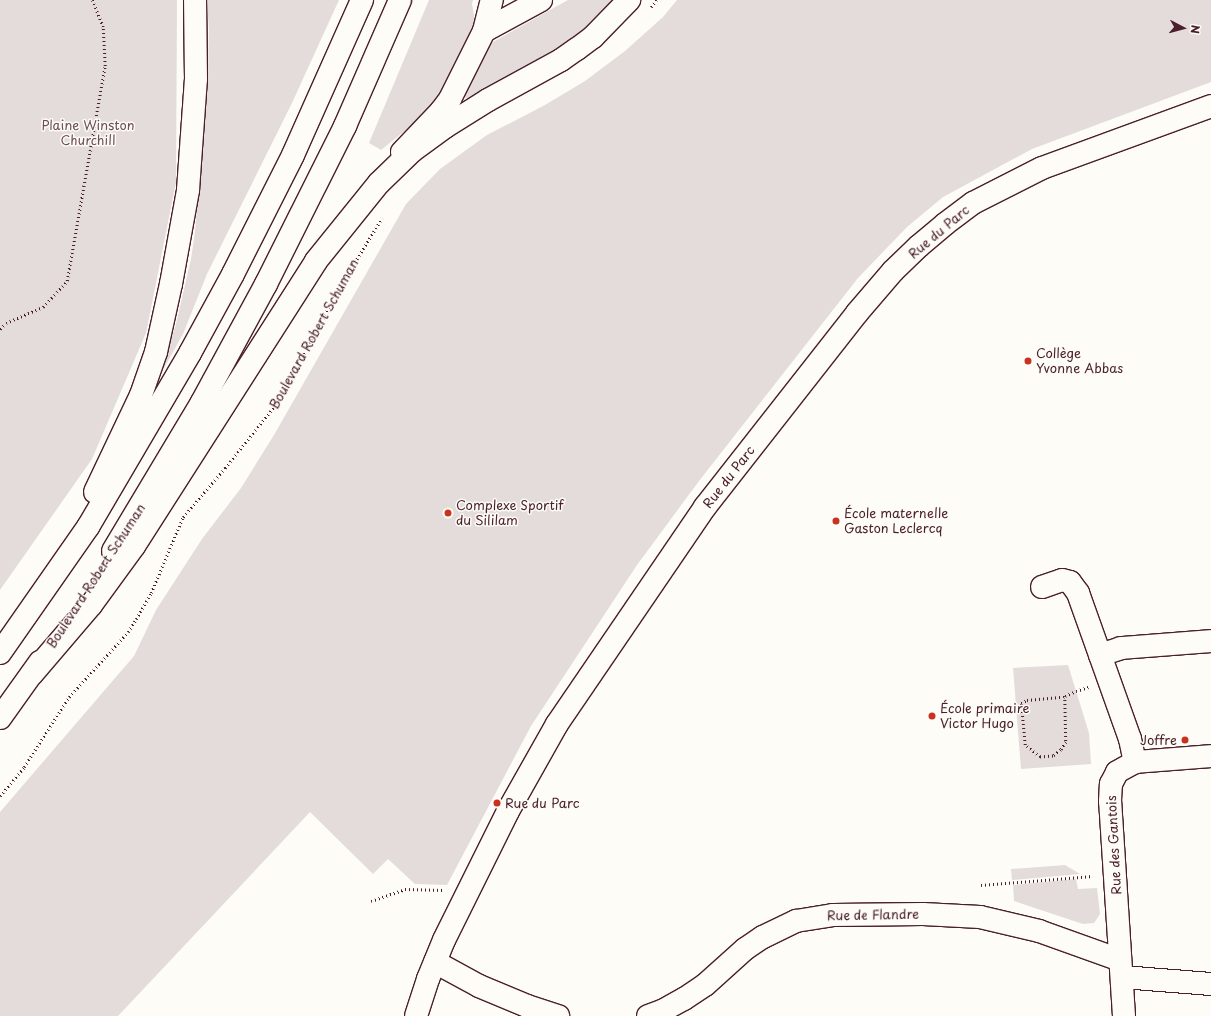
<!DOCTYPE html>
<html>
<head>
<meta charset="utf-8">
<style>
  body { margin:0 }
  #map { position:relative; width:1211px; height:1016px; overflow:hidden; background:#fdfcf7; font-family:"Playpen Sans",sans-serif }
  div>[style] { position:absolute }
  .green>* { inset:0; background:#e3dcda }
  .path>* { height:2.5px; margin-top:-1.25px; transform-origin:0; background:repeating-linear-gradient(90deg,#4a1f2b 0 1px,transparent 0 4px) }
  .roads { filter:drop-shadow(1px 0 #4a1f2b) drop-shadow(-1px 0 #4a1f2b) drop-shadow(0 1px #4a1f2b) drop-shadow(0 -1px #4a1f2b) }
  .minor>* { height:22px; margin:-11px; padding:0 11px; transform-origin:11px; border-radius:11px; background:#fdfcf7 }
  .highway>* { height:22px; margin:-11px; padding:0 11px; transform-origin:11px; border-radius:11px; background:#fdfcf7 }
  .dots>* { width:11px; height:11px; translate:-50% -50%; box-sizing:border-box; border:2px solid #fdfcf7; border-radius:50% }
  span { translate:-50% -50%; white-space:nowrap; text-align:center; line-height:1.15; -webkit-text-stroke:3px #fdfcf7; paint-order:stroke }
  .park-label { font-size:13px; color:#704e57 }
  .street-label { font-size:13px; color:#4a1f2b }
  .poi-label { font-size:13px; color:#4a1f2b }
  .left { translate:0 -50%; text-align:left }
  .right { translate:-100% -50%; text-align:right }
  .north { position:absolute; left:1163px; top:8px; width:40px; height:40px; -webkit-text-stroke:3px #fdfcf7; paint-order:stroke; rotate:96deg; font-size:11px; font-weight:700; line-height:16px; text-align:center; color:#4a1f2b }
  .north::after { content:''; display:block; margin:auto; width:14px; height:18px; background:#4a1f2b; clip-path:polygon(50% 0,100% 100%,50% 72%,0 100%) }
</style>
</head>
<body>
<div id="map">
  <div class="green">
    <div style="clip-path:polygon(0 0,177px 0,176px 182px,146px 333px,92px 459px,0 590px)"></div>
    <div style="clip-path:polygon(207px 0,339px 0,292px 103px,207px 274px,183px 334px,158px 379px,176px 324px,191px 259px,195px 232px,208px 78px,209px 29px)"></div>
    <div style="clip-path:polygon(429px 0,473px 0,472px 4px,475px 21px,442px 96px,432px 109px,381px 150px,369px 143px)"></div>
    <div style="clip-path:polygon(568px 0,614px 0,594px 22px,563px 47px,470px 99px,461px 96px,484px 47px)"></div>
    <div style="clip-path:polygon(677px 0,1211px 0,1211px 82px,1032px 149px,943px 197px,907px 227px,858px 278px,699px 481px,637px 565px,531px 726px,447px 885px,415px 884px,388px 859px,373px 874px,310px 812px,118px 1016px,0 1016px,0 812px,134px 656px,156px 610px,202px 539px,241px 488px,274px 435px,406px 204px,440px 169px,487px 135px,545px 105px,585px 81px,625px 51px,663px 17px)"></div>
    <div style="clip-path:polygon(1068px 665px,1089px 733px,1091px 764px,1021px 769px,1013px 668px)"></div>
    <div style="clip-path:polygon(1065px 865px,1080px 874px,1012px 880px,1011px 869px)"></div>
    <div style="clip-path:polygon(1076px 879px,1078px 889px,1097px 888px,1100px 914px,1094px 923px,1083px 924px,1014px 901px,1013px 885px)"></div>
  </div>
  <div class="path">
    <div style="left:651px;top:7px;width:9px;rotate:-54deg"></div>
    <div style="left:0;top:329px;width:8px;rotate:-45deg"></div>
    <div style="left:6px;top:323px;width:40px;rotate:-23.4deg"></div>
    <div style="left:43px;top:307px;width:35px;rotate:-47deg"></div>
    <div style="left:67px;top:281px;width:218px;rotate:-80deg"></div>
    <div style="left:105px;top:66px;width:39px;rotate:-93deg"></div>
    <div style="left:103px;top:27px;width:29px;rotate:-112deg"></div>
    <div style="left:1065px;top:696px;width:46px;rotate:88.8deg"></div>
    <div style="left:1066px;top:742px;width:9px;rotate:122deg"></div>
    <div style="left:1061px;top:750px;width:10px;rotate:143deg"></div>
    <div style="left:1053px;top:756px;width:13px;rotate:176deg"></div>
    <div style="left:1040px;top:757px;width:19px;rotate:-141deg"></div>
    <div style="left:1025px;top:745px;width:42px;rotate:-95.4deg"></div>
    <div style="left:1021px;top:703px;width:7px;rotate:-27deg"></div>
    <div style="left:1027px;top:700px;width:36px;rotate:-5deg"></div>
    <div style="left:1063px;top:697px;width:2px;rotate:-27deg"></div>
    <div style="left:1065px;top:696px;width:12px;rotate:-24deg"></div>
    <div style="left:1076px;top:691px;width:13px;rotate:-18deg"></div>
    <div style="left:0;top:796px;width:38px;rotate:-50deg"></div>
    <div style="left:24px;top:767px;width:83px;rotate:-57.3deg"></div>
    <div style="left:69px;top:697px;width:88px;rotate:-47.8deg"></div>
    <div style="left:128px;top:632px;width:15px;rotate:-58deg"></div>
    <div style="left:136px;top:619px;width:30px;rotate:-60deg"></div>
    <div style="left:151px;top:593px;width:82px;rotate:-67.2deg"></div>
    <div style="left:183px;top:517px;width:65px;rotate:-49.4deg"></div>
    <div style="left:225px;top:468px;width:83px;rotate:-51.3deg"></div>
    <div style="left:277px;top:403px;width:136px;rotate:-61.6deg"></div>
    <div style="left:342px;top:283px;width:76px;rotate:-58.4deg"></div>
    <div style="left:981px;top:885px;width:112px;rotate:-4.6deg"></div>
    <div style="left:371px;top:901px;width:36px;rotate:-19deg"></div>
    <div style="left:405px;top:889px;width:40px;rotate:1.4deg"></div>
  </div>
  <div class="roads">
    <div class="minor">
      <div style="left:484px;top:31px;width:32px;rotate:-76deg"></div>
      <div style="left:402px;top:152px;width:57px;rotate:-46.4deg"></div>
      <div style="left:441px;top:111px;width:15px;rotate:-53deg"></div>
      <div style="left:450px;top:99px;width:76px;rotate:-63.4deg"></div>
      <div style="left:484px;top:31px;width:65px;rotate:-28.5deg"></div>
      <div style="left:1042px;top:587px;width:21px;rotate:-19deg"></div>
      <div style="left:1062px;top:580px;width:8px;rotate:14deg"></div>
      <div style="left:1070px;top:582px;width:14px;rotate:54deg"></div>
      <div style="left:1078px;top:593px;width:155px;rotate:70.4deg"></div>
      <div style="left:1130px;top:739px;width:24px;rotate:78deg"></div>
      <div style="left:1100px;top:655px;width:22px;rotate:-18deg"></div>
      <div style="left:1121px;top:648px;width:90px;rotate:-4.4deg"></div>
      <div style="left:435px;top:962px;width:50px;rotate:28.6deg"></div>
      <div style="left:479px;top:986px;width:52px;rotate:22.6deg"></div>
      <div style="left:527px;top:1006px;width:33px;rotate:18deg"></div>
      <div style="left:1122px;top:977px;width:89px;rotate:4.5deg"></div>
      <div style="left:416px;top:1016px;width:39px;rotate:-72deg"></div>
      <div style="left:428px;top:979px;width:42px;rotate:-67.7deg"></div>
      <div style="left:444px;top:940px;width:144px;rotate:-63.6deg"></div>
      <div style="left:508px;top:811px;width:100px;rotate:-60.6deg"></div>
      <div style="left:557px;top:724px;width:263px;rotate:-55.7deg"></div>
      <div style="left:705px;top:507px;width:246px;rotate:-51.9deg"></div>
      <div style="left:857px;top:313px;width:55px;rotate:-49.4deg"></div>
      <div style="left:893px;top:271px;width:36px;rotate:-44deg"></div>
      <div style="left:919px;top:246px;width:34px;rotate:-40deg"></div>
      <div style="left:945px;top:224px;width:35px;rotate:-37deg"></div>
      <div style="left:973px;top:203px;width:77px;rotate:-26.9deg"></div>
      <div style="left:1042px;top:168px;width:180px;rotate:-20.1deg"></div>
      <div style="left:648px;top:1016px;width:15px;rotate:-20deg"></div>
      <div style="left:662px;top:1011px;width:25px;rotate:-29deg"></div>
      <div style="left:684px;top:999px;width:25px;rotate:-34deg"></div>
      <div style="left:705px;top:985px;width:54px;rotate:-42deg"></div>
      <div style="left:745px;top:949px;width:22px;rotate:-34deg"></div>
      <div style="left:763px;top:937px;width:37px;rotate:-26deg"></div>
      <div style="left:796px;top:921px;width:37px;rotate:-9deg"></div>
      <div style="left:833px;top:915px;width:90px;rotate:-0.6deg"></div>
      <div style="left:923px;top:914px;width:57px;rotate:3deg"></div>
      <div style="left:980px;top:917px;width:61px;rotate:13.3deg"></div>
      <div style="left:1039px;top:931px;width:86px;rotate:19.7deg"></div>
      <div style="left:1124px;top:1016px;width:215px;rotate:-93.7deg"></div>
      <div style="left:1110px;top:801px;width:17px;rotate:-87deg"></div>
      <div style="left:1111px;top:784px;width:13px;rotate:-63deg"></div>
      <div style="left:1117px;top:772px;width:21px;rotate:-29deg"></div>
      <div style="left:1135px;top:762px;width:76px;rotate:-4.5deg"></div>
    </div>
    <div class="highway">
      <div style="left:95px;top:492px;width:107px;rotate:-64.6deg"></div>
      <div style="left:141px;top:395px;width:46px;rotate:-70.8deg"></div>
      <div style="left:156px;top:352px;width:70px;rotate:-77.6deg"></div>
      <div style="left:171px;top:284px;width:96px;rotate:-79.7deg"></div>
      <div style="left:188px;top:190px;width:111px;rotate:-85.9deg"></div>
      <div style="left:196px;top:79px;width:79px;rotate:-90.7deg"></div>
      <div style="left:113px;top:551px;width:174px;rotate:-59.1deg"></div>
      <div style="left:202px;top:402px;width:134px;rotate:-61.5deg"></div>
      <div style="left:266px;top:284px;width:177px;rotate:-63.4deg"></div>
      <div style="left:345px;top:126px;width:137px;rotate:-66.4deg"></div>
      <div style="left:0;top:653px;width:154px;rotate:-55.1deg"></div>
      <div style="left:88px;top:527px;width:202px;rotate:-59.6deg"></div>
      <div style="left:190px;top:353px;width:90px;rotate:-61.4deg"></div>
      <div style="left:233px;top:274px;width:133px;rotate:-63.2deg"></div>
      <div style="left:293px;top:155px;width:170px;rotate:-66deg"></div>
      <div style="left:32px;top:674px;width:91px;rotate:-49.5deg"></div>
      <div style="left:91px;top:605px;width:73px;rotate:-53.9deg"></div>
      <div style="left:134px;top:546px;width:338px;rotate:-57.4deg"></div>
      <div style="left:316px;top:261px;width:100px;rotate:-51.1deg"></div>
      <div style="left:379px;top:183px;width:46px;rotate:-44.1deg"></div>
      <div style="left:412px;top:151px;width:41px;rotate:-36deg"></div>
      <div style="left:445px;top:127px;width:51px;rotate:-32.1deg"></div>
      <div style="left:488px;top:100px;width:83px;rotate:-28.7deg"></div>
      <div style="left:561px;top:60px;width:19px;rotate:-35deg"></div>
      <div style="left:577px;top:49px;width:20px;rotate:-37deg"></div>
      <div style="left:593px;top:37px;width:52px;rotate:-45.8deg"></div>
      <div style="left:0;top:718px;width:69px;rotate:-54.5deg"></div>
    </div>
  </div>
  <div class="dots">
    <div style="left:1028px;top:361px;background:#c8321e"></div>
    <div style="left:448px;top:513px;background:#c8321e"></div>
    <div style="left:836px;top:521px;background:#c8321e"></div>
    <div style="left:932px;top:716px;background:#c8321e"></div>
    <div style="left:1185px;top:740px;background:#c8321e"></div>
    <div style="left:497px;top:803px;background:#c8321e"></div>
  </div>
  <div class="park-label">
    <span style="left:88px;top:133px">Plaine Winston<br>Churchill</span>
  </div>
  <div class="street-label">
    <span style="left:939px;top:232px;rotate:-40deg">Rue du Parc</span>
    <span style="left:314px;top:334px;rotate:-61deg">Boulevard Robert Schuman</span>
    <span style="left:729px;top:477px;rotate:-52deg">Rue du Parc</span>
    <span style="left:96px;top:576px;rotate:-57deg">Boulevard Robert Schuman</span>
    <span style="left:1114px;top:845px;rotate:-93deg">Rue des Gantois</span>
    <span style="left:873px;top:915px;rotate:-1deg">Rue de Flandre</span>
  </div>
  <div class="poi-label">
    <span class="left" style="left:1036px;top:361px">Collège<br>Yvonne Abbas</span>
    <span class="left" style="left:456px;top:513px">Complexe Sportif<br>du Sililam</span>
    <span class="left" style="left:844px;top:521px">École maternelle<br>Gaston Leclercq</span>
    <span class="left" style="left:940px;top:716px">École primaire<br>Victor Hugo</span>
    <span class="right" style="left:1177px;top:740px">Joffre</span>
    <span class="left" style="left:505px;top:803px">Rue du Parc</span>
  </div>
  <div class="north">N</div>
</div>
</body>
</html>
